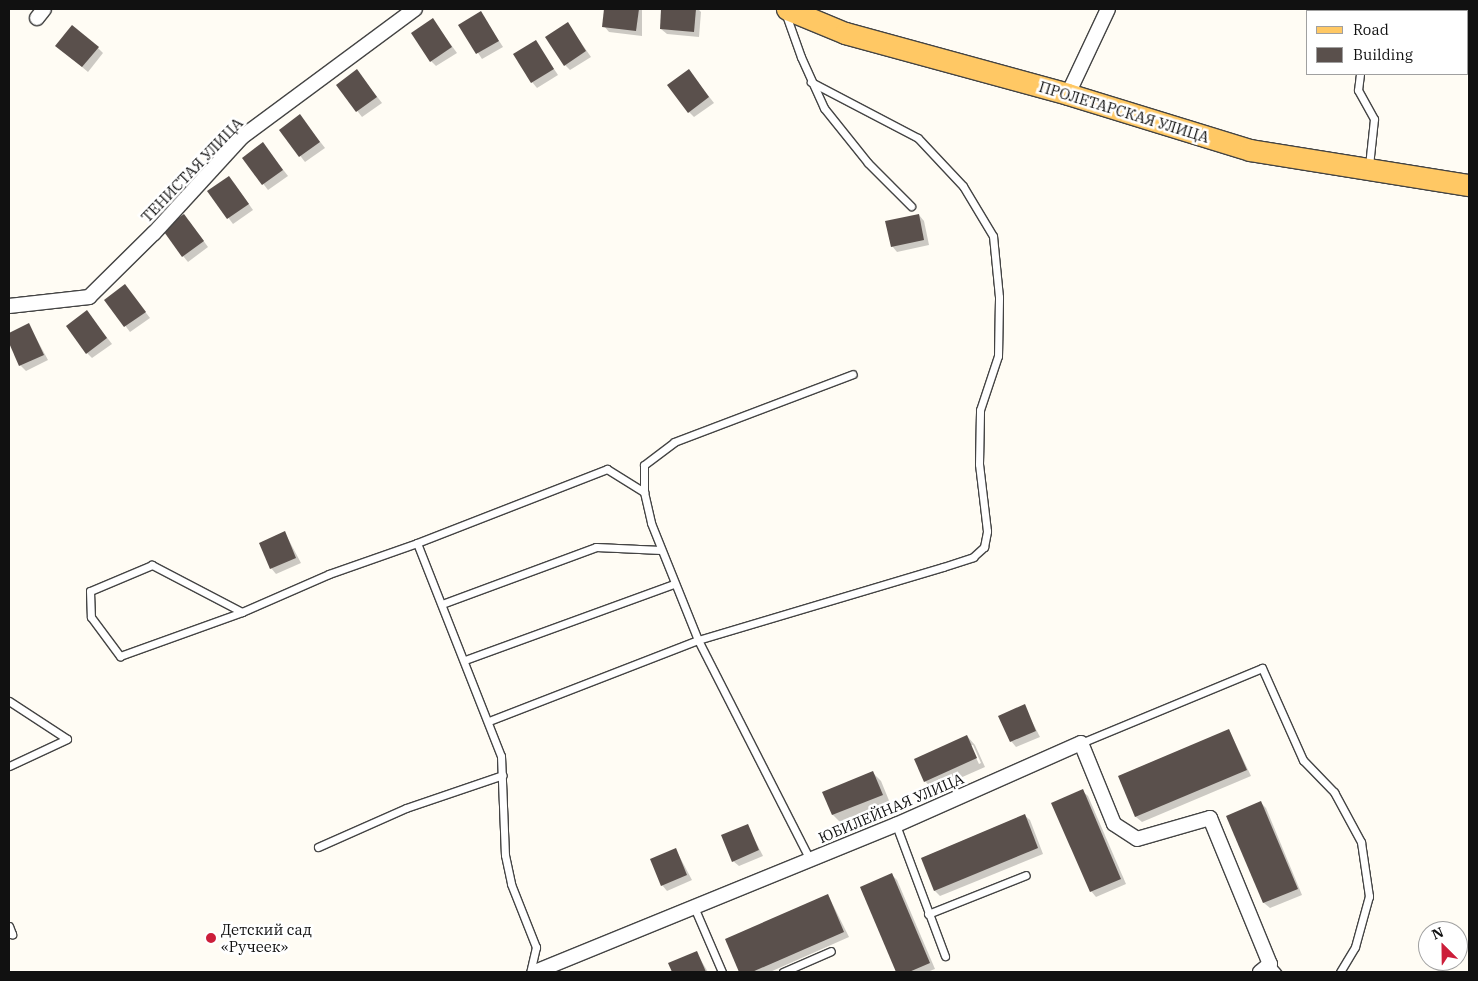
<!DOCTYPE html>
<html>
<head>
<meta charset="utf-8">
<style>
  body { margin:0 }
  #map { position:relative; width:1478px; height:981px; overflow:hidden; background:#fffcf4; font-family:"IBM Plex Serif",serif }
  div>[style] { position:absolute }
  .shadow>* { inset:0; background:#0003 }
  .building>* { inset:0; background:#5a504c }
  .roads { filter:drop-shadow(1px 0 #444) drop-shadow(-1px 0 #444) drop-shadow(0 1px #444) drop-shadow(0 -1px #444) }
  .lane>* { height:7px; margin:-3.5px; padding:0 3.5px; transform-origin:3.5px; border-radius:3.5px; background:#fff }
  .street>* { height:14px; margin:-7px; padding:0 7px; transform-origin:7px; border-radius:7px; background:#fff }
  .primary>* { height:21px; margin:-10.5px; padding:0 10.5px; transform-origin:10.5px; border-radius:10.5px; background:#ffc864 }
  .dots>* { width:14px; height:14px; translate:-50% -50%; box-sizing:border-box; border:2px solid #fff; border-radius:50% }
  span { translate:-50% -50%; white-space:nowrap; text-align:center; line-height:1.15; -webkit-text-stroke:5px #fff; paint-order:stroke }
  .street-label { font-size:15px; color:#111 }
  .poi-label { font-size:15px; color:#111 }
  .left { translate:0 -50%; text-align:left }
  .frame { position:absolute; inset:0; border:10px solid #111; pointer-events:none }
  .legend { position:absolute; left:1306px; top:10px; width:162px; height:65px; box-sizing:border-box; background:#fff; border:1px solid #a0a0a0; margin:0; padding:6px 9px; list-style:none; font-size:15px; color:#111 }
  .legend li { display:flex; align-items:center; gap:10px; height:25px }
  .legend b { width:25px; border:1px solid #a0a0a0 }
  .north { position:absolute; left:1418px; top:921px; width:50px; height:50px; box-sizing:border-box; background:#fff; border:1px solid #a0a0a0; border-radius:50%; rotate:337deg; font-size:14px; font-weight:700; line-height:20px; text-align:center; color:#111 }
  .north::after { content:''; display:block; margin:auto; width:18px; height:22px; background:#cc1e3a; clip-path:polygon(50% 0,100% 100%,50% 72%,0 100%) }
</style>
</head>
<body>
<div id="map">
  <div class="shadow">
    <div style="clip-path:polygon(606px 9px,642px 9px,642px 36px,609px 32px,604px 26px)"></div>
    <div style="clip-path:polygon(663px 9px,698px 9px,701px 12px,699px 37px,667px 34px,661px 29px)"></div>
    <div style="clip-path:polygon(481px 13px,503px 47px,482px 59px,460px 26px)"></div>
    <div style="clip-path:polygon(433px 20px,457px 53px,436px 66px,431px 61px)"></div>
    <div style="clip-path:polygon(568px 24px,591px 57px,570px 70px,565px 65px)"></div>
    <div style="clip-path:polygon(536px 42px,558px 75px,537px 88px,532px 82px)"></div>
    <div style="clip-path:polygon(98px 48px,103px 53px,88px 72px,63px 51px)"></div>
    <div style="clip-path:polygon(357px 71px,382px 103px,362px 117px,337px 85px)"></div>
    <div style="clip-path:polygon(689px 71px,714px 103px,694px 117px,689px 112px)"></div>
    <div style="clip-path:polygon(300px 116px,325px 148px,305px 162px,280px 130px)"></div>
    <div style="clip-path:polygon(263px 144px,288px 176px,268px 190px,243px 158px)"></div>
    <div style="clip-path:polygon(234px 183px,253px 210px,233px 224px,209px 192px)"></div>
    <div style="clip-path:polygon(919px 215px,924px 221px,929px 245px,897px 252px,892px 246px)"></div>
    <div style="clip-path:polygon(189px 221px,208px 247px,188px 262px,183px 256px)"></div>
    <div style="clip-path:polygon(125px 286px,150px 318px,130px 332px,106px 300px)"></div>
    <div style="clip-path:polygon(87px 312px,112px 344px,92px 358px,87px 353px)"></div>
    <div style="clip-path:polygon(29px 325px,48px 360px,26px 371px,20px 365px,9px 334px)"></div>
    <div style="clip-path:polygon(285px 533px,301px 563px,276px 574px,271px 568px)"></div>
    <div style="clip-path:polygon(1024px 706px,1040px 737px,1016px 747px,1011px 741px)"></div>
    <div style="clip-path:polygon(1229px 730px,1251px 776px,1142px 822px,1136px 817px,1119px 776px)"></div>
    <div style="clip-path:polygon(evenodd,967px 736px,975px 745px,985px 767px,933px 790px,925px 781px,967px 736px,970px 745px,973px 745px,981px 763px,979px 764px,970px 745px)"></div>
    <div style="clip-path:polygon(873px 773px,881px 781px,890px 803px,841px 823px,833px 815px,824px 793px)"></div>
    <div style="clip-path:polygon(1082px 791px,1088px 796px,1126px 884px,1096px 897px,1091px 891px)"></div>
    <div style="clip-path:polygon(1261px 803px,1266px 808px,1302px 895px,1270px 908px,1264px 903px,1228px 816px)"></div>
    <div style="clip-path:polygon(1024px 815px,1030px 820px,1043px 854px,940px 896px,935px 891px,922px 858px)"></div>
    <div style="clip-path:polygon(747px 825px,763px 856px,739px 866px,733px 861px)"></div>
    <div style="clip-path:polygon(676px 850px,692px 880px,667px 891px,662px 885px)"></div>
    <div style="clip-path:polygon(892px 875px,897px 880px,935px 969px,927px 972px,898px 972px,861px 888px)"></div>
    <div style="clip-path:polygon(828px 895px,849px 937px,770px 972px,741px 972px,726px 940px)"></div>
    <div style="clip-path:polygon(696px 952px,708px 972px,673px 972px,669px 964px)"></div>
  </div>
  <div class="building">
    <div style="clip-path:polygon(604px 9px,639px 9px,636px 31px,602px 27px)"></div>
    <div style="clip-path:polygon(661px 9px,696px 9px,694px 32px,660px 29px)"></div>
    <div style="clip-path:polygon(481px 11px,499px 41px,476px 54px,458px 25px)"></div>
    <div style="clip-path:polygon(433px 18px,452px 47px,430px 62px,411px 33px)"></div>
    <div style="clip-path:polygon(568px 22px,586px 51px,564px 66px,545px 37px)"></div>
    <div style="clip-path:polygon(72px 25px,99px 47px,82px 67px,55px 46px)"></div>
    <div style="clip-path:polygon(536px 40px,554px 69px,531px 83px,513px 54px)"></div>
    <div style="clip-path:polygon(357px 69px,377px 97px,356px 112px,336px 85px)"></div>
    <div style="clip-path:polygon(689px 69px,709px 97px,688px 113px,667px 85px)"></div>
    <div style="clip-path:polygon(300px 114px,320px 142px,299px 157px,279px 130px)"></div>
    <div style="clip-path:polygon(263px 142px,283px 170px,262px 185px,242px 158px)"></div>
    <div style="clip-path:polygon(229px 176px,249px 204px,227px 219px,207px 191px)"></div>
    <div style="clip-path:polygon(184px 214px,204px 241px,182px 257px,162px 229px)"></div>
    <div style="clip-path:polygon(919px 214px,924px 240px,891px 247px,885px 221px)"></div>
    <div style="clip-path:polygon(125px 284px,146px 312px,124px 327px,104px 300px)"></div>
    <div style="clip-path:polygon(87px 310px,107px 338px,86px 354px,66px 326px)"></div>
    <div style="clip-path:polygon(29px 323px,44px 355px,19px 366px,9px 343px,9px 333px)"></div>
    <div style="clip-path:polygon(285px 531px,296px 558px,270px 569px,259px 543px)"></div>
    <div style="clip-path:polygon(1025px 704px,1036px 731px,1010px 742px,998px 716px)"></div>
    <div style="clip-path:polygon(1229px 729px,1247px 770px,1135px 817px,1118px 776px)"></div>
    <div style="clip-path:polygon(967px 735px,977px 758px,924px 782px,914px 759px)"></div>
    <div style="clip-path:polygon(873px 771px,883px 795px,832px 815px,822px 792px)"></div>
    <div style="clip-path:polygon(1083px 789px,1121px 879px,1090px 892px,1051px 803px)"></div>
    <div style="clip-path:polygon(1261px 801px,1298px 889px,1263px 903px,1226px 816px)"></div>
    <div style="clip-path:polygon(1025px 814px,1038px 848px,934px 891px,921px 858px)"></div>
    <div style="clip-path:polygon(748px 824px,759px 850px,732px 862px,721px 835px)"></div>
    <div style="clip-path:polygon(676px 848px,687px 875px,661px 886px,650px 859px)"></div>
    <div style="clip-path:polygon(892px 873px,930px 963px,909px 972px,896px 972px,860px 887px)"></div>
    <div style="clip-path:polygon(828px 894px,844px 932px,752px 972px,739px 972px,725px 939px)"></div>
    <div style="clip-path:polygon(697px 951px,706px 972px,672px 972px,668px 963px)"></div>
  </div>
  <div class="roads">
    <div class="lane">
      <div style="left:1369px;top:11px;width:2px;rotate:-63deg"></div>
      <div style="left:785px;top:12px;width:48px;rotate:70.4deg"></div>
      <div style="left:801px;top:57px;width:56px;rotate:65.7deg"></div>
      <div style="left:824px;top:108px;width:70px;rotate:51.3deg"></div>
      <div style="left:868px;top:163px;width:61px;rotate:45deg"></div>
      <div style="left:1360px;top:74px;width:16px;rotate:97deg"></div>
      <div style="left:1358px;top:90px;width:33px;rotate:61deg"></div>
      <div style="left:1374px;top:119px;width:47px;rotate:96.1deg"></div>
      <div style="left:644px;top:492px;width:27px;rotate:-90deg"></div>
      <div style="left:644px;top:465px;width:38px;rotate:-37deg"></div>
      <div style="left:674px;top:442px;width:191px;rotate:-20.8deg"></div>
      <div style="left:417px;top:543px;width:204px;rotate:-21.3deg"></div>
      <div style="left:607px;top:469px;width:44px;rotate:31.9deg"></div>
      <div style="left:644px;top:492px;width:32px;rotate:77deg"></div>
      <div style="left:651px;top:523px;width:126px;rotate:68.1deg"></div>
      <div style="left:698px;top:640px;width:247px;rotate:63deg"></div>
      <div style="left:442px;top:604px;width:164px;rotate:-20.3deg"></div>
      <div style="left:596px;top:547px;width:65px;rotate:2.6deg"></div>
      <div style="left:242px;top:612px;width:102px;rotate:-152.4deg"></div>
      <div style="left:152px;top:565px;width:67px;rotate:157.2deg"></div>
      <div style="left:90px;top:591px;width:26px;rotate:88deg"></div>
      <div style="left:91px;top:617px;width:49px;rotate:53.4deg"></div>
      <div style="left:120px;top:656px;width:130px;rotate:-19.8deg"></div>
      <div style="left:242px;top:612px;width:95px;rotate:-23.6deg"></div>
      <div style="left:329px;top:574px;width:93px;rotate:-19.4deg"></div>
      <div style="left:417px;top:543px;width:229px;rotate:68.5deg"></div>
      <div style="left:501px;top:756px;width:99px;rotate:87.7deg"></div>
      <div style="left:505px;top:855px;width:30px;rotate:78deg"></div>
      <div style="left:511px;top:884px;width:68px;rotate:68.4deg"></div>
      <div style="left:536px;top:947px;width:26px;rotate:103deg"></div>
      <div style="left:465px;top:660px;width:222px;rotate:-20deg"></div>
      <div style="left:9px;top:701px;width:69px;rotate:33.2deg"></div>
      <div style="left:67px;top:739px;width:64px;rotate:155deg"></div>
      <div style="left:489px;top:721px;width:224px;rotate:-21.2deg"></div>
      <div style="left:698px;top:640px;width:256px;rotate:-16.6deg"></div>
      <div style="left:943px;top:567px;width:32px;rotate:-18deg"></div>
      <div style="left:973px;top:557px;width:15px;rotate:-42deg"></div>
      <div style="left:984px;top:547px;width:16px;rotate:-79deg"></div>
      <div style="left:987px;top:531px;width:67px;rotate:-96.8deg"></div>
      <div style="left:979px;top:464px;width:54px;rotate:-88.9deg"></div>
      <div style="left:980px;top:410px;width:57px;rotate:-71.6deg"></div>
      <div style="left:998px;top:356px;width:59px;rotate:-89deg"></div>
      <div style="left:999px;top:297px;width:61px;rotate:-95.6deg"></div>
      <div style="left:993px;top:236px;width:58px;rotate:-121deg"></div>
      <div style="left:963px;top:186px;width:66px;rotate:-133.2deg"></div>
      <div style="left:918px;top:138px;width:121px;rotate:-152.4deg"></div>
      <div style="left:1081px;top:743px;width:196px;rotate:-22.5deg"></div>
      <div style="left:1262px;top:668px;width:101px;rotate:66deg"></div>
      <div style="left:1303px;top:760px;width:45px;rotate:45.9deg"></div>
      <div style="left:1334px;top:792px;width:57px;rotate:61.6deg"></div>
      <div style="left:1361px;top:842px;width:55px;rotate:81.6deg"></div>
      <div style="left:1369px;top:896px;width:53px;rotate:105.4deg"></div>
      <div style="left:1355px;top:947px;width:29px;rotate:121deg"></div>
      <div style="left:896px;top:825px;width:140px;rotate:69.5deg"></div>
      <div style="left:318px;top:847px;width:96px;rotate:-23.9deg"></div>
      <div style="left:406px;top:808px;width:102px;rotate:-18.8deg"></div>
      <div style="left:694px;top:907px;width:71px;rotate:66.7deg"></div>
      <div style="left:928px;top:914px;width:105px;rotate:-21.7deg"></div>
      <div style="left:9px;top:926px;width:9px;rotate:69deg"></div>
      <div style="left:12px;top:934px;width:3px;rotate:180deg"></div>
      <div style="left:1270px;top:964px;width:11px;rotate:49deg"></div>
      <div style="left:783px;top:972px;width:52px;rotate:-23.6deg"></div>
    </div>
    <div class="street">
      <div style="left:37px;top:18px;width:11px;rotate:-52deg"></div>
      <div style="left:1068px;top:94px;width:94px;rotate:-64.8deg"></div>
      <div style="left:9px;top:306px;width:81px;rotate:-6.4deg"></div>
      <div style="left:89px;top:297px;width:91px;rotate:-44.6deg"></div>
      <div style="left:154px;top:233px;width:130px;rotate:-47.5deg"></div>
      <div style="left:242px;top:137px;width:215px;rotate:-36.5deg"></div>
      <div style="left:535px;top:972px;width:390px;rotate:-22.2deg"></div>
      <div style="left:896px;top:825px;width:202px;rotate:-23.9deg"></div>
      <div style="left:1081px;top:743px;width:87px;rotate:67.8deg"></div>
      <div style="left:1114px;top:824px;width:27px;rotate:33deg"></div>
      <div style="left:1137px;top:839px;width:76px;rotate:-16deg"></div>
      <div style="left:1210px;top:818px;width:158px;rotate:67.7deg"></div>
      <div style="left:1270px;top:964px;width:13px;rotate:141deg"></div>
    </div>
    <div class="primary">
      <div style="left:787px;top:9px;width:63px;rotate:22.5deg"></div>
      <div style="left:845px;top:33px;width:231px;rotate:15.3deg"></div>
      <div style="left:1068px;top:94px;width:190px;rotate:17.1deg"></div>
      <div style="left:1250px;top:150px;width:222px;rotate:9.1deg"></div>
    </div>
  </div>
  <div class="dots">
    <div style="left:211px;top:938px;background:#cc1e3a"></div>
  </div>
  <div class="street-label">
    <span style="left:1124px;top:112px;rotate:17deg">ПРОЛЕТАРСКАЯ УЛИЦА</span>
    <span style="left:192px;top:170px;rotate:-46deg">ТЕНИСТАЯ УЛИЦА</span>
    <span style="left:891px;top:808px;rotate:-23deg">ЮБИЛЕЙНАЯ УЛИЦА</span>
  </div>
  <div class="poi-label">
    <span class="left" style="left:221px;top:938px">Детский сад<br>«Ручеек»</span>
  </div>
  <div class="frame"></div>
  <ul class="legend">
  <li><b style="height:6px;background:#ffc864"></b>Road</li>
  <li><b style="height:14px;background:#5a504c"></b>Building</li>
  </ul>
  <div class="north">N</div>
</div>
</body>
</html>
